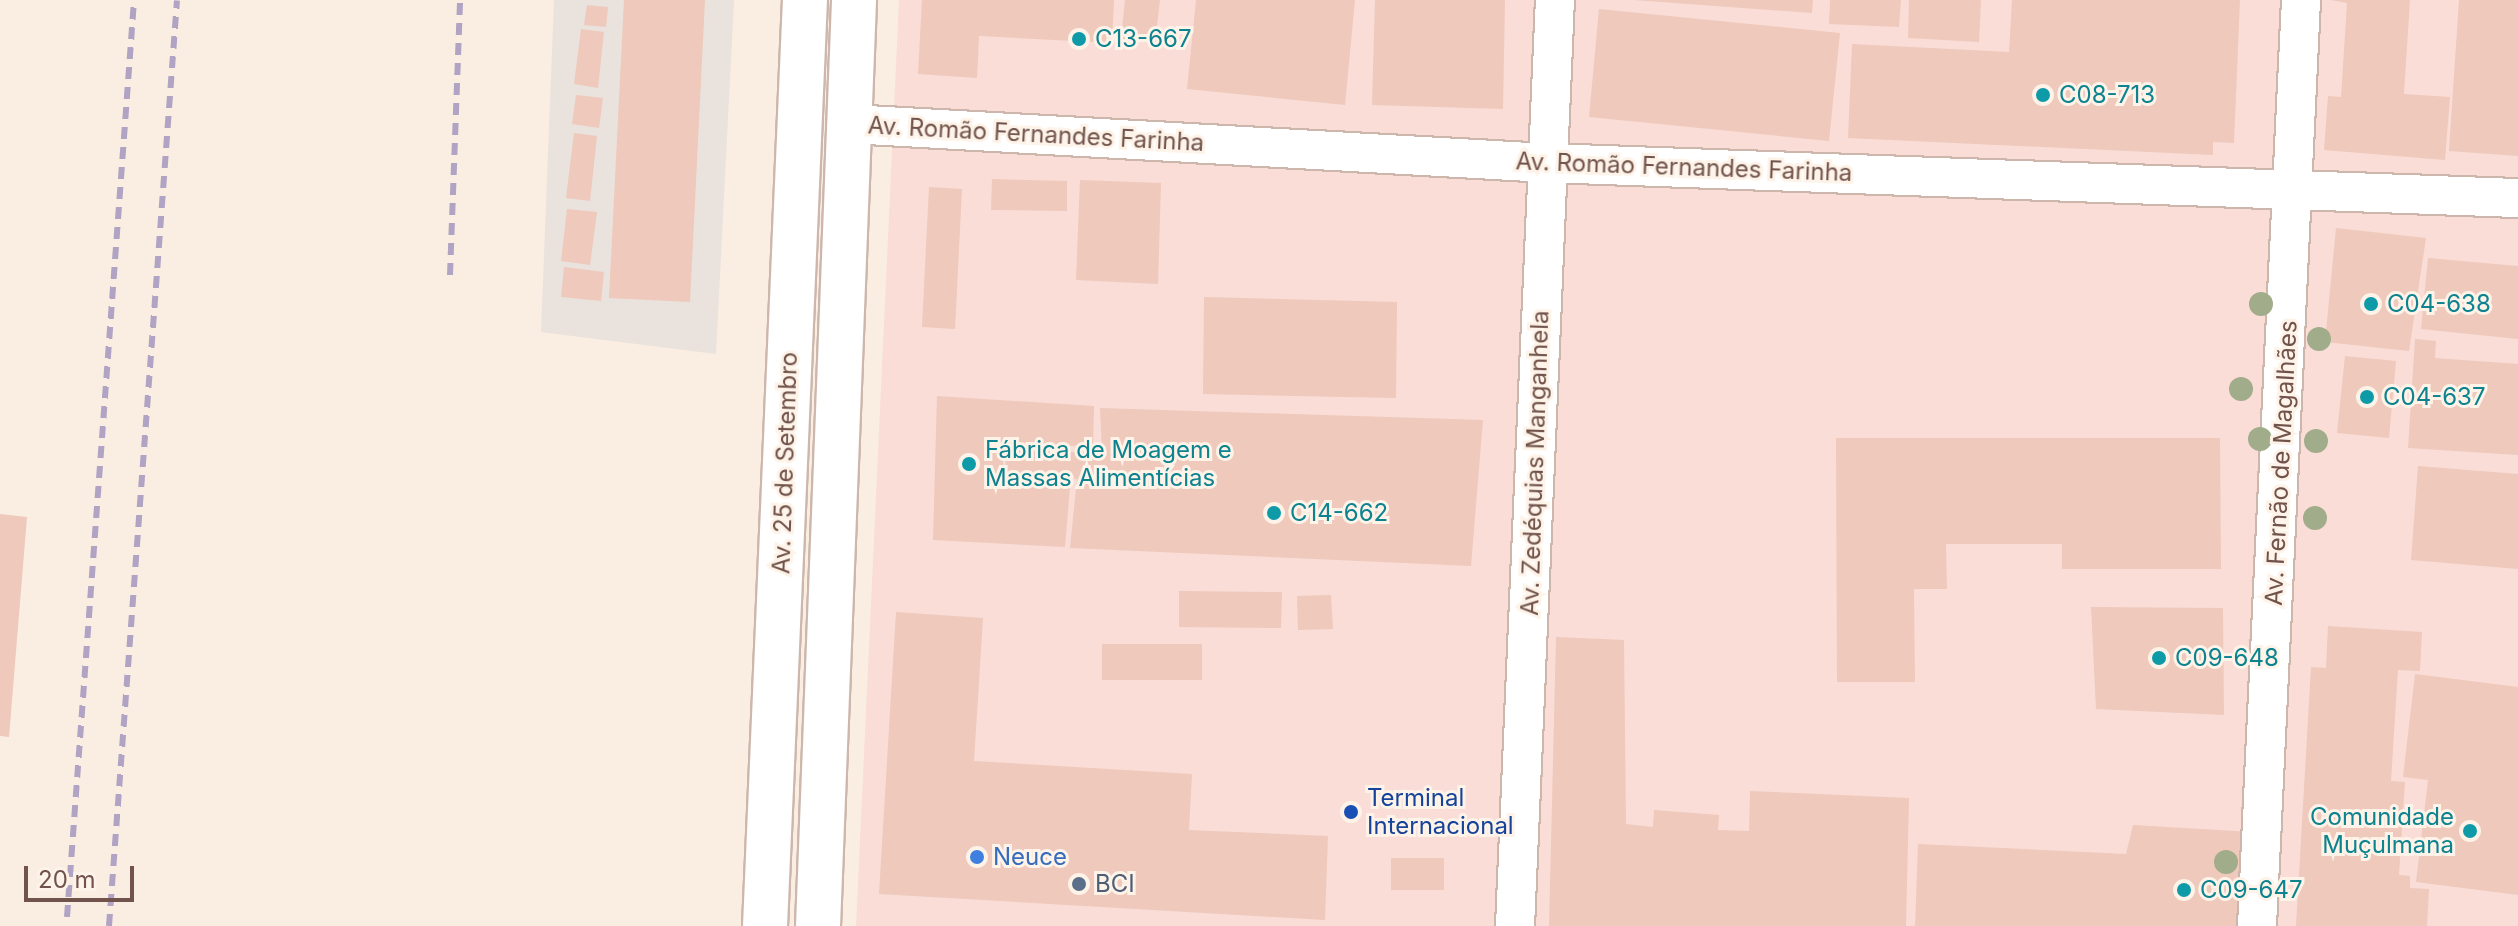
<!DOCTYPE html>
<html>
<head>
<meta charset="utf-8">
<style>
  body { margin:0 }
  #map { position:relative; width:2518px; height:926px; overflow:hidden; background:#faeee3; font-family:Inter,sans-serif }
  div>[style] { position:absolute }
  .commercial>* { inset:0; background:#faddd7 }
  .industrial>* { inset:0; background:#eae2dd }
  .building>* { inset:0; background:#eec9bc }
  .roads { filter:drop-shadow(2px 0 #cdb7ad) drop-shadow(-2px 0 #cdb7ad) drop-shadow(0 2px #cdb7ad) drop-shadow(0 -2px #cdb7ad) }
  .minor>* { height:38px; margin:-19px; padding:0 19px; transform-origin:19px; border-radius:19px; background:#fff }
  .secondary>* { height:44px; margin:-22px; padding:0 22px; transform-origin:22px; border-radius:22px; background:#fff }
  .rail>* { height:6px; margin-top:-3px; transform-origin:0; background:repeating-linear-gradient(90deg,#b0a3c3 0 12px,transparent 0 20px) }
  .trees>* { width:24px; height:24px; margin:-12px; border-radius:50%; background:#a1ac8b }
  .dots>* { width:22px; height:22px; translate:-50% -50%; box-sizing:border-box; border:4px solid #fef3e8; border-radius:50% }
  span { translate:-50% -50%; white-space:nowrap; text-align:center; line-height:1.15; -webkit-text-stroke:6px #fef3e8; paint-order:stroke }
  .culture-label { font-size:24px; color:#0d838f }
  .left { translate:0 -50%; text-align:left }
  .right { translate:-100% -50%; text-align:right }
  .street-label { font-size:24px; color:#71534b }
  .transit-label { font-size:24px; color:#164399 }
  .shop-label { font-size:24px; color:#366cbe }
  .service-label { font-size:24px; color:#4e5e75 }
  .scale { position:absolute; left:24px; top:866px; width:110px; height:36px; box-sizing:border-box; border:4px solid #71534b; border-top:0; padding-left:10px; font-size:24px; line-height:28px; white-space:nowrap; color:#71534b; -webkit-text-stroke:6px #fef3e8; paint-order:stroke }
</style>
</head>
<body>
<div id="map">
  <div class="commercial">
    <div style="clip-path:polygon(899px 0,2518px 0,2518px 926px,856px 926px)"></div>
  </div>
  <div class="industrial">
    <div style="clip-path:polygon(554px 0,734px 0,716px 354px,541px 332px)"></div>
  </div>
  <div class="building">
    <div style="clip-path:polygon(624px 0,705px 0,690px 302px,609px 298px)"></div>
    <div style="clip-path:polygon(922px 0,1114px 0,1112px 43px,979px 36px,977px 78px,918px 74px)"></div>
    <div style="clip-path:polygon(1125px 0,1160px 0,1155px 43px,1121px 39px)"></div>
    <div style="clip-path:polygon(1196px 0,1355px 0,1345px 105px,1187px 89px)"></div>
    <div style="clip-path:polygon(1375px 0,1505px 0,1503px 109px,1372px 105px)"></div>
    <div style="clip-path:polygon(1634px 0,1813px 0,1812px 13px)"></div>
    <div style="clip-path:polygon(1830px 0,1901px 0,1899px 27px,1829px 24px)"></div>
    <div style="clip-path:polygon(1909px 0,1981px 0,1979px 42px,1908px 38px)"></div>
    <div style="clip-path:polygon(2012px 0,2240px 0,2234px 143px,2213px 142px,2213px 155px,1848px 138px,1852px 44px,2009px 52px)"></div>
    <div style="clip-path:polygon(2331px 0,2410px 0,2404px 94px,2450px 97px,2445px 160px,2324px 150px,2328px 96px,2341px 97px,2347px 3px)"></div>
    <div style="clip-path:polygon(2459px 0,2518px 0,2518px 156px,2449px 151px)"></div>
    <div style="clip-path:polygon(587px 5px,608px 7px,606px 27px,584px 25px)"></div>
    <div style="clip-path:polygon(1599px 9px,1840px 33px,1829px 141px,1589px 117px)"></div>
    <div style="clip-path:polygon(581px 29px,604px 32px,598px 88px,574px 84px)"></div>
    <div style="clip-path:polygon(576px 95px,603px 98px,599px 128px,572px 124px)"></div>
    <div style="clip-path:polygon(574px 133px,597px 136px,590px 201px,566px 198px)"></div>
    <div style="clip-path:polygon(992px 179px,1067px 181px,1067px 211px,991px 210px)"></div>
    <div style="clip-path:polygon(1080px 180px,1161px 183px,1158px 284px,1076px 280px)"></div>
    <div style="clip-path:polygon(929px 187px,962px 189px,955px 329px,922px 327px)"></div>
    <div style="clip-path:polygon(567px 209px,597px 212px,590px 265px,561px 261px)"></div>
    <div style="clip-path:polygon(2336px 228px,2426px 238px,2409px 351px,2325px 342px)"></div>
    <div style="clip-path:polygon(2428px 258px,2518px 266px,2518px 339px,2421px 329px)"></div>
    <div style="clip-path:polygon(564px 267px,604px 272px,601px 301px,561px 297px)"></div>
    <div style="clip-path:polygon(1204px 297px,1397px 302px,1396px 398px,1203px 394px)"></div>
    <div style="clip-path:polygon(2415px 339px,2436px 341px,2435px 358px,2518px 364px,2518px 455px,2408px 448px)"></div>
    <div style="clip-path:polygon(2345px 356px,2396px 361px,2389px 438px,2337px 433px)"></div>
    <div style="clip-path:polygon(937px 396px,1094px 406px,1093px 447px,1002px 442px,1004px 481px,1070px 487px,1065px 547px,933px 540px)"></div>
    <div style="clip-path:polygon(1100px 408px,1483px 420px,1471px 566px,1070px 548px,1077px 479px,1006px 477px,1005px 450px,1102px 453px)"></div>
    <div style="clip-path:polygon(1836px 438px,2220px 438px,2221px 569px,2062px 569px,2062px 544px,1946px 544px,1947px 589px,1914px 589px,1915px 682px,1837px 682px)"></div>
    <div style="clip-path:polygon(2418px 466px,2518px 474px,2518px 569px,2411px 560px)"></div>
    <div style="clip-path:polygon(0 514px,27px 517px,9px 737px,0 736px)"></div>
    <div style="clip-path:polygon(1179px 591px,1282px 592px,1281px 628px,1179px 627px)"></div>
    <div style="clip-path:polygon(1331px 595px,1333px 629px,1298px 630px,1297px 596px)"></div>
    <div style="clip-path:polygon(2091px 607px,2223px 608px,2224px 715px,2096px 709px)"></div>
    <div style="clip-path:polygon(896px 612px,983px 618px,974px 761px,1192px 774px,1189px 830px,1328px 836px,1325px 920px,879px 894px)"></div>
    <div style="clip-path:polygon(2328px 626px,2422px 632px,2420px 671px,2398px 670px,2391px 781px,2405px 782px,2399px 875px,2410px 876px,2410px 888px,2429px 889px,2427px 926px,2296px 926px,2311px 667px,2326px 668px)"></div>
    <div style="clip-path:polygon(1556px 637px,1624px 640px,1626px 824px,1653px 827px,1654px 810px,1719px 815px,1718px 830px,1749px 831px,1750px 791px,1909px 798px,1906px 926px,1549px 926px)"></div>
    <div style="clip-path:polygon(1102px 644px,1202px 644px,1202px 680px,1102px 680px)"></div>
    <div style="clip-path:polygon(2415px 674px,2518px 687px,2518px 895px,2416px 882px,2428px 780px,2403px 777px)"></div>
    <div style="clip-path:polygon(2133px 825px,2252px 832px,2245px 926px,1915px 926px,1918px 844px,2126px 854px)"></div>
    <div style="clip-path:polygon(1391px 858px,1444px 858px,1444px 890px,1391px 890px)"></div>
  </div>
  <div class="roads">
    <div class="minor">
      <div style="left:850px;top:124px;width:699px;rotate:3.2deg"></div>
      <div style="left:1548px;top:163px;width:971px;rotate:2.07deg"></div>
      <div style="left:1515px;top:926px;width:927px;rotate:-87.53deg"></div>
      <div style="left:2257px;top:926px;width:927px;rotate:-87.28deg"></div>
    </div>
    <div class="secondary">
      <div style="left:765px;top:926px;width:927px;rotate:-87.53deg"></div>
      <div style="left:818px;top:926px;width:927px;rotate:-87.77deg"></div>
    </div>
  </div>
  <div class="rail">
    <div style="left:450px;top:275px;width:275px;rotate:-87.9deg"></div>
    <div style="left:67px;top:917px;width:919px;rotate:-85.82deg"></div>
    <div style="left:109px;top:926px;width:928px;rotate:-85.8deg"></div>
  </div>
  <div class="trees">
    <div style="left:2261px;top:304px"></div>
    <div style="left:2319px;top:339px"></div>
    <div style="left:2241px;top:389px"></div>
    <div style="left:2260px;top:439px"></div>
    <div style="left:2316px;top:441px"></div>
    <div style="left:2315px;top:518px"></div>
    <div style="left:2226px;top:862px"></div>
  </div>
  <div class="dots">
    <div style="left:1079px;top:39px;background:#0f9aa8"></div>
    <div style="left:2043px;top:95px;background:#0f9aa8"></div>
    <div style="left:2371px;top:304px;background:#0f9aa8"></div>
    <div style="left:2367px;top:397px;background:#0f9aa8"></div>
    <div style="left:969px;top:464px;background:#0f9aa8"></div>
    <div style="left:1274px;top:513px;background:#0f9aa8"></div>
    <div style="left:2159px;top:658px;background:#0f9aa8"></div>
    <div style="left:1351px;top:812px;background:#1a4fb4"></div>
    <div style="left:2470px;top:831px;background:#0f9aa8"></div>
    <div style="left:977px;top:857px;background:#3f7fe0"></div>
    <div style="left:1079px;top:884px;background:#5c6f8a"></div>
    <div style="left:2184px;top:890px;background:#0f9aa8"></div>
  </div>
  <div class="culture-label">
    <span class="left" style="left:1095px;top:39px">C13-667</span>
    <span class="left" style="left:2059px;top:95px">C08-713</span>
    <span class="left" style="left:2387px;top:304px">C04-638</span>
    <span class="left" style="left:2383px;top:397px">C04-637</span>
    <span class="left" style="left:985px;top:464px">Fábrica de Moagem e<br>Massas Alimentícias</span>
    <span class="left" style="left:1290px;top:513px">C14-662</span>
    <span class="left" style="left:2175px;top:658px">C09-648</span>
    <span class="right" style="left:2454px;top:831px">Comunidade<br>Muçulmana</span>
    <span class="left" style="left:2200px;top:890px">C09-647</span>
  </div>
  <div class="street-label">
    <span style="left:1036px;top:134px;rotate:3deg">Av. Romão Fernandes Farinha</span>
    <span style="left:1684px;top:167px;rotate:2deg">Av. Romão Fernandes Farinha</span>
    <span style="left:785px;top:463px;rotate:-88deg">Av. 25 de Setembro</span>
    <span style="left:1535px;top:463px;rotate:-88deg">Av. Zedéquias Manganhela</span>
    <span style="left:2281px;top:463px;rotate:-87deg">Av. Fernão de Magalhães</span>
  </div>
  <div class="transit-label">
    <span class="left" style="left:1367px;top:812px">Terminal<br>Internacional</span>
  </div>
  <div class="shop-label">
    <span class="left" style="left:993px;top:857px">Neuce</span>
  </div>
  <div class="service-label">
    <span class="left" style="left:1095px;top:884px">BCI</span>
  </div>
  <div class="scale">20 m</div>
</div>
</body>
</html>
